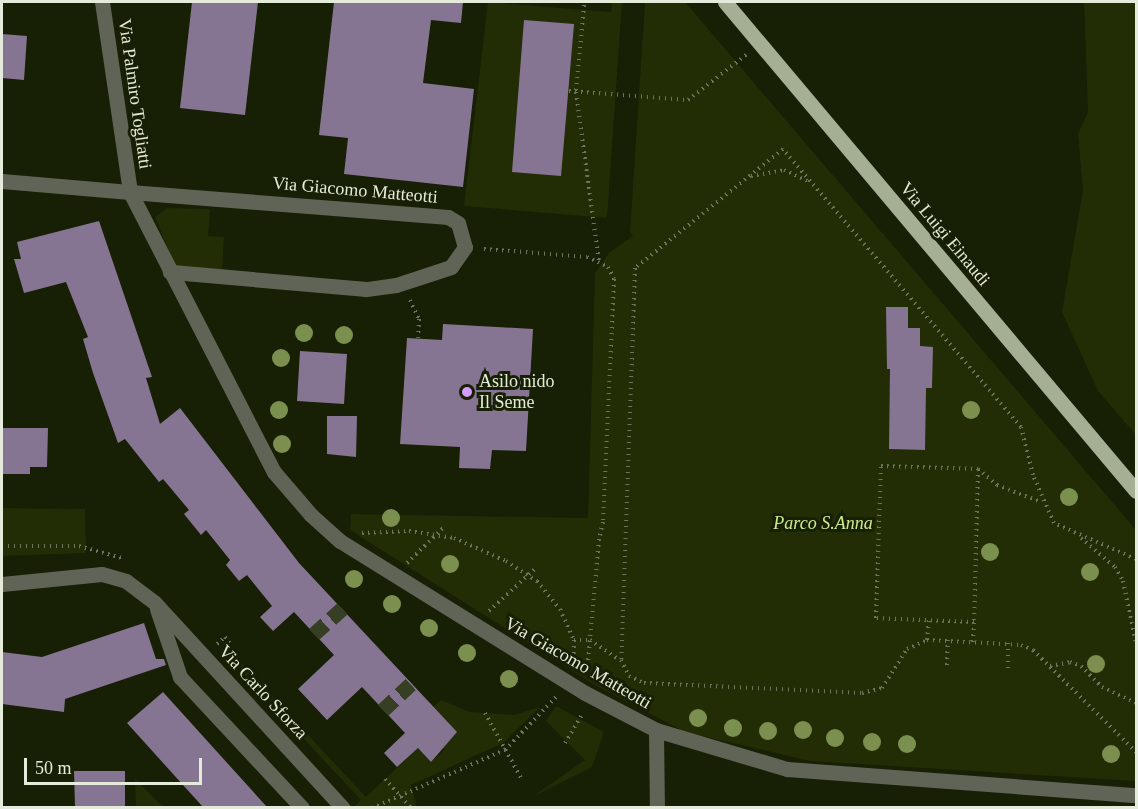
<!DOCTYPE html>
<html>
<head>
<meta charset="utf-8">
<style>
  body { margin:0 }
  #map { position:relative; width:1138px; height:809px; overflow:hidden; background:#171f04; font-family:Georgia,serif }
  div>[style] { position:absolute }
  .green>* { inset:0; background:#222d05 }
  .building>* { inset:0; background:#867592 }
  .minor-tunnel>* { height:15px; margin-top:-7.5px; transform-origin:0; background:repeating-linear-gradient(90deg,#363e24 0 15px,transparent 0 23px) }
  .path>* { height:4px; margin-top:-2px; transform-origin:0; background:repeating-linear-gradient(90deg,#6e755e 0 1.5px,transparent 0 6px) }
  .minor>* { height:15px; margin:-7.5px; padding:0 7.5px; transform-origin:7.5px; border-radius:7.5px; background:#5f6457 }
  .major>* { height:15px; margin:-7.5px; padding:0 7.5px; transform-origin:7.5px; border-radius:7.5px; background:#a5af93 }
  .trees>* { width:18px; height:18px; margin:-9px; border-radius:50%; background:#7b904e }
  .dots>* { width:16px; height:16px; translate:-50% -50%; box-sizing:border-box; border:3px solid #171f04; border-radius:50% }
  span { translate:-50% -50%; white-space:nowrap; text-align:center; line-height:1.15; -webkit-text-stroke:6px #171f04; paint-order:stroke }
  .street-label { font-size:18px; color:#e5ebda }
  .poi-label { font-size:18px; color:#e5ebda }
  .left { translate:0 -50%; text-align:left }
  .park-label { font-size:18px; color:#cdec8b; font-style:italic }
  .frame { position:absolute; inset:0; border:3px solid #e5ebda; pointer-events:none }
  .scale { position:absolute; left:24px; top:758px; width:178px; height:27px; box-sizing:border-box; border:3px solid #e5ebda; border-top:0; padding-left:8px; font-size:18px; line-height:21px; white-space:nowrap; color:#e5ebda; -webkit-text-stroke:4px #171f04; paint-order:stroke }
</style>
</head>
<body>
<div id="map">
  <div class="green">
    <div style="clip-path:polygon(488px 2px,611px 12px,612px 2px,622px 2px,607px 218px,464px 206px)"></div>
    <div style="clip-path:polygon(645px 2px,685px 2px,1136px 530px,1136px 781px,810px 761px,685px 732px,595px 685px,350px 530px,351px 514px,588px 518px,595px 273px,609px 253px,633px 236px,630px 232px)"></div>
    <div style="clip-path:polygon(1084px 2px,1136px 2px,1136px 435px,1098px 391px,1062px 312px,1083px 190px,1078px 134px,1088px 112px)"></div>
    <div style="clip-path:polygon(167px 208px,210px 209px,208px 236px,224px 237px,222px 270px,175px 266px,155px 217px)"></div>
    <div style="clip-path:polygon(2px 508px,85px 509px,86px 553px,2px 556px)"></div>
    <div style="clip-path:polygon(228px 648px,286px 711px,282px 715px,224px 652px)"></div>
    <div style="clip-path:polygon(441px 700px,470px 712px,514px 715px,540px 707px,503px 743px,411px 785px,417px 807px,354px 807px,361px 800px,303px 738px,307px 734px,366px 797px,418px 748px,431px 762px,444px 750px,433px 707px)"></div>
    <div style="clip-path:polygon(556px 706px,604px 732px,592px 767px,532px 797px,585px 760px,546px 721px)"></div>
    <div style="clip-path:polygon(135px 779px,163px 807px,136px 807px)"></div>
  </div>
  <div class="building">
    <div style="clip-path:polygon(192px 2px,258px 2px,245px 115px,180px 108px)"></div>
    <div style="clip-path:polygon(334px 2px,463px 2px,461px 23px,431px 20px,423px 83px,474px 89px,463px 187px,344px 174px,348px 138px,319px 135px)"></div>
    <div style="clip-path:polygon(524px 20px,574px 24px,561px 176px,512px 172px)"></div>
    <div style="clip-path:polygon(2px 34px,27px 36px,24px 80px,2px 78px)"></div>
    <div style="clip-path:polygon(99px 221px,152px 377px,146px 378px,160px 424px,180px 408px,299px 563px,457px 732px,431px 762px,418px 748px,397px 767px,384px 753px,405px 733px,362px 687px,327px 720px,298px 689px,334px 655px,294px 612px,273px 631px,260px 617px,272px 606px,247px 575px,239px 581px,226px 565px,230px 560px,206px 530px,201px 535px,184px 514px,189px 510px,163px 479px,159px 482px,125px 439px,118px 443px,93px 373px,83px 339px,88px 337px,66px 282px,24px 293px,14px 259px,21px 259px,17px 242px)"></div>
    <div style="clip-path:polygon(886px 307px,908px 307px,908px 328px,920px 328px,920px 346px,933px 347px,932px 388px,926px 388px,925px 450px,889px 449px,890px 369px,887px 369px)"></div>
    <div style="clip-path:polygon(443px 324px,533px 329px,526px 451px,492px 450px,490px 469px,459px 468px,460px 447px,400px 444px,407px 338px,442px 340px)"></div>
    <div style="clip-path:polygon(300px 351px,347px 354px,344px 404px,297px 401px)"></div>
    <div style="clip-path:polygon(327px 416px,357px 416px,356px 457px,327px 454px)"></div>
    <div style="clip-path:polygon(2px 428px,48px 428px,47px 467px,30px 467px,30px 474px,2px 474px)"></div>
    <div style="clip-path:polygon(144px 623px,156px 659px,164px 659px,166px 665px,65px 699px,64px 712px,2px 704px,2px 652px,42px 657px)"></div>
    <div style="clip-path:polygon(163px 692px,267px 807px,203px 807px,183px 785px,127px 723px)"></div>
    <div style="clip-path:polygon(74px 771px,125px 771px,125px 807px,75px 807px)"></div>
  </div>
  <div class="minor-tunnel">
    <div style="left:314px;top:634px;width:38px;rotate:-42deg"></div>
    <div style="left:383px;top:710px;width:38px;rotate:-43deg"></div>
  </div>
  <div class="path">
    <div style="left:584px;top:5px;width:87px;rotate:95.3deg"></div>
    <div style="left:576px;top:92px;width:172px;rotate:82.3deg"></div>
    <div style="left:569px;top:91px;width:119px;rotate:4.3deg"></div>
    <div style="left:688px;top:100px;width:75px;rotate:-37.9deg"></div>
    <div style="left:751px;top:176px;width:34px;rotate:-10deg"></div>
    <div style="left:784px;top:170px;width:26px;rotate:25deg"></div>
    <div style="left:484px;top:249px;width:103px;rotate:4.4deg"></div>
    <div style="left:587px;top:257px;width:23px;rotate:25deg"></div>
    <div style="left:608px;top:267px;width:13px;rotate:63deg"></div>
    <div style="left:614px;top:279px;width:243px;rotate:92.6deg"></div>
    <div style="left:603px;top:522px;width:17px;rotate:103deg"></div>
    <div style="left:599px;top:539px;width:135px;rotate:95.1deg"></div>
    <div style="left:410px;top:300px;width:21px;rotate:65deg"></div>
    <div style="left:419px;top:319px;width:19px;rotate:93deg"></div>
    <div style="left:978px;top:469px;width:153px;rotate:91.5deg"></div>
    <div style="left:974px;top:622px;width:98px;rotate:-177.7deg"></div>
    <div style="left:876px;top:618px;width:152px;rotate:-88.1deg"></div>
    <div style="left:881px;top:466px;width:97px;rotate:1.8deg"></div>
    <div style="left:978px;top:469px;width:25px;rotate:40deg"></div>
    <div style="left:997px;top:485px;width:47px;rotate:21.1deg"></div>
    <div style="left:362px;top:533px;width:47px;rotate:-2.4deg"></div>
    <div style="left:409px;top:531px;width:46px;rotate:8.8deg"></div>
    <div style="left:454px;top:538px;width:57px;rotate:23.9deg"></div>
    <div style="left:506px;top:561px;width:37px;rotate:33deg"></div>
    <div style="left:537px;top:581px;width:36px;rotate:51deg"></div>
    <div style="left:560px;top:609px;width:34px;rotate:66deg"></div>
    <div style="left:574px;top:640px;width:23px;rotate:92deg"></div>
    <div style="left:1081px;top:538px;width:45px;rotate:40.5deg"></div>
    <div style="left:1115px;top:567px;width:16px;rotate:60deg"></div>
    <div style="left:1123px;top:581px;width:63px;rotate:78.2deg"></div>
    <div style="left:2px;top:546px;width:77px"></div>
    <div style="left:79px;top:546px;width:45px;rotate:15.6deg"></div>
    <div style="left:1136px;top:559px;width:90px;rotate:-156.3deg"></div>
    <div style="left:1054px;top:523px;width:52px;rotate:-113.6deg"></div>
    <div style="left:1033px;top:475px;width:49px;rotate:-104deg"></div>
    <div style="left:1021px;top:427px;width:366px;rotate:-130.6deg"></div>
    <div style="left:783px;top:149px;width:190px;rotate:141.2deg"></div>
    <div style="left:635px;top:268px;width:392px;rotate:92deg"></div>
    <div style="left:621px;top:660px;width:18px;rotate:63deg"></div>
    <div style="left:629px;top:676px;width:17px;rotate:25deg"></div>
    <div style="left:644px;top:683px;width:218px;rotate:2.6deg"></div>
    <div style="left:862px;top:693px;width:21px;rotate:-14deg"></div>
    <div style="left:882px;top:688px;width:46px;rotate:-57.3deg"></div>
    <div style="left:907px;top:649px;width:22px;rotate:-24deg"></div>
    <div style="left:927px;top:640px;width:94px;rotate:3deg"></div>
    <div style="left:1021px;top:645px;width:13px;rotate:23deg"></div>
    <div style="left:1033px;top:650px;width:145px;rotate:44.7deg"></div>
    <div style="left:407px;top:563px;width:50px;rotate:-44.2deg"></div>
    <div style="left:489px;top:611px;width:65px;rotate:-42.5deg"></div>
    <div style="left:574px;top:640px;width:16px"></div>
    <div style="left:590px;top:640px;width:36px;rotate:34deg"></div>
    <div style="left:927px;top:640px;width:20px;rotate:-84deg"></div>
    <div style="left:973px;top:642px;width:20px;rotate:-87deg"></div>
    <div style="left:217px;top:644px;width:11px;rotate:-41deg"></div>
    <div style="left:225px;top:637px;width:10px;rotate:53deg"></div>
    <div style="left:947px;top:665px;width:25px;rotate:-88deg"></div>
    <div style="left:1050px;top:666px;width:20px;rotate:-11deg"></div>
    <div style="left:1070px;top:662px;width:12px;rotate:20deg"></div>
    <div style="left:1081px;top:666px;width:30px;rotate:45deg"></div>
    <div style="left:1102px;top:687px;width:38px;rotate:25deg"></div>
    <div style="left:1008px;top:668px;width:25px;rotate:-90deg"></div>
    <div style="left:485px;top:713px;width:74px;rotate:61deg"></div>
    <div style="left:565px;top:743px;width:35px;rotate:-59deg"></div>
    <div style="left:385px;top:779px;width:39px;rotate:48deg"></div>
    <div style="left:372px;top:808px;width:145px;rotate:-23.6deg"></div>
    <div style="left:505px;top:750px;width:74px;rotate:-46.1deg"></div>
  </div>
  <div class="minor">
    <div style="left:102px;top:2px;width:192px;rotate:81.6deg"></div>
    <div style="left:130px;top:192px;width:319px;rotate:4.5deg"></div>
    <div style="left:448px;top:217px;width:12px;rotate:31deg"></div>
    <div style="left:458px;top:223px;width:25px;rotate:74deg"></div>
    <div style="left:465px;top:247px;width:24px;rotate:125deg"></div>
    <div style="left:451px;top:267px;width:58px;rotate:161.9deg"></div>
    <div style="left:396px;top:285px;width:30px;rotate:172deg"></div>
    <div style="left:366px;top:289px;width:197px;rotate:-175deg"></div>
    <div style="left:2px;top:181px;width:128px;rotate:4.9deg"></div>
    <div style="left:130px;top:192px;width:315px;rotate:62.8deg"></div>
    <div style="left:274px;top:472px;width:57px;rotate:49.3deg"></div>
    <div style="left:311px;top:515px;width:39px;rotate:42deg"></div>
    <div style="left:340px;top:541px;width:288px;rotate:31.8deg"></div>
    <div style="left:585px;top:693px;width:80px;rotate:27.5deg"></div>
    <div style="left:656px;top:730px;width:137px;rotate:16.6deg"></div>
    <div style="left:787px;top:769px;width:350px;rotate:4.3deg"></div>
    <div style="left:2px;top:584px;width:100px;rotate:-5.7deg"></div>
    <div style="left:102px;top:574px;width:25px;rotate:16deg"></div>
    <div style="left:126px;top:581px;width:36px;rotate:37deg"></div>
    <div style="left:155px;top:603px;width:278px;rotate:47.5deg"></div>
    <div style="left:157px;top:609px;width:72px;rotate:71.3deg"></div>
    <div style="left:180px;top:677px;width:179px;rotate:47deg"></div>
    <div style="left:656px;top:730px;width:78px;rotate:89.3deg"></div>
  </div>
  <div class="major">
    <div style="left:725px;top:2px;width:639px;rotate:49.95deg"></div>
  </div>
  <div class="trees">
    <div style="left:304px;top:333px"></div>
    <div style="left:344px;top:335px"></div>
    <div style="left:281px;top:358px"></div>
    <div style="left:279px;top:410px"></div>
    <div style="left:971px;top:410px"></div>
    <div style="left:282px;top:444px"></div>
    <div style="left:1069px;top:497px"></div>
    <div style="left:391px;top:518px"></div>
    <div style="left:990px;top:552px"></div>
    <div style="left:450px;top:564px"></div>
    <div style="left:1090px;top:572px"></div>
    <div style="left:354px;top:579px"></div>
    <div style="left:392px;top:604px"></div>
    <div style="left:429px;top:628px"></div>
    <div style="left:467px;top:653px"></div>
    <div style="left:1096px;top:664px"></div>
    <div style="left:509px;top:679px"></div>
    <div style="left:698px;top:718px"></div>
    <div style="left:733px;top:728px"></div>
    <div style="left:803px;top:730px"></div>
    <div style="left:768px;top:731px"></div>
    <div style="left:835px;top:738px"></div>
    <div style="left:872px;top:742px"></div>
    <div style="left:907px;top:744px"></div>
    <div style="left:1111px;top:754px"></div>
  </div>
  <div class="dots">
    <div style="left:467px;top:392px;background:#d49cfc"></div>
  </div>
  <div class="street-label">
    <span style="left:135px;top:94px;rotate:82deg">Via Palmiro Togliatti</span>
    <span style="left:355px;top:190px;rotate:5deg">Via Giacomo Matteotti</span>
    <span style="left:945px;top:234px;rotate:50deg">Via Luigi Einaudi</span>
    <span style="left:578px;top:663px;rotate:30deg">Via Giacomo Matteotti</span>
    <span style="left:263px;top:692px;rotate:47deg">Via Carlo Sforza</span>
  </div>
  <div class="poi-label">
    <span class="left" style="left:479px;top:392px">Asilo nido<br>Il Seme</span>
  </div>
  <div class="park-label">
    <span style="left:823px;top:523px">Parco S.Anna</span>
  </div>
  <div class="frame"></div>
  <div class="scale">50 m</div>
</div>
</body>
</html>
